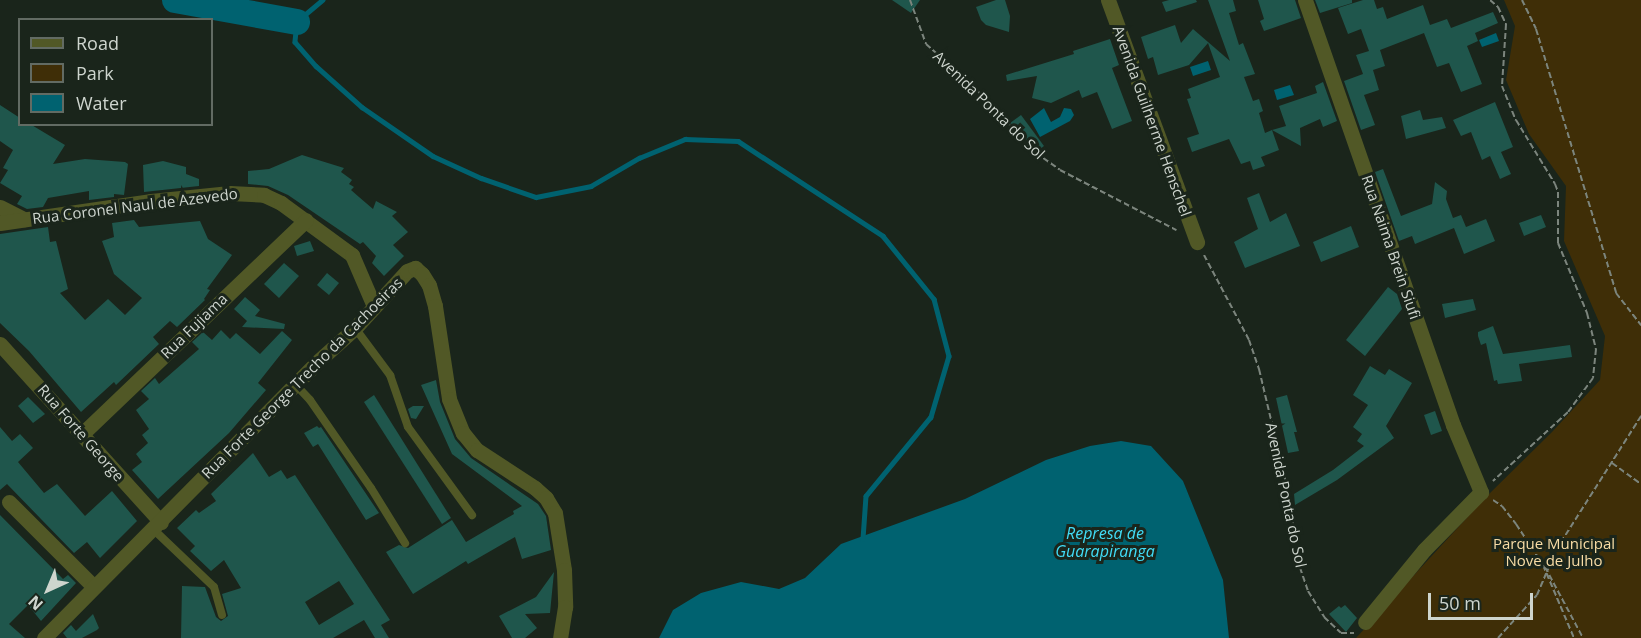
<!DOCTYPE html>
<html>
<head>
<meta charset="utf-8">
<style>
  body { margin:0 }
  #map { position:relative; width:1641px; height:638px; overflow:hidden; background:#1a251b; font-family:"Open Sans",sans-serif }
  div>[style] { position:absolute }
  .green>* { inset:0; background:#3f2e07 }
  .water>* { inset:0; background:#006270 }
  .stream>* { height:4.5px; margin:-2.25px; padding:0 2.25px; transform-origin:2.25px; border-radius:2.25px; background:#006270 }
  .river>* { height:26px; margin:-13px; padding:0 13px; transform-origin:13px; border-radius:13px; background:#006270 }
  .building>* { inset:0; background:#1f564c }
  .path>* { height:2px; margin-top:-1px; transform-origin:0; background:repeating-linear-gradient(90deg,#7c857d 0 6px,transparent 0 9px) }
  .lane>* { height:8px; margin:-4px; padding:0 4px; transform-origin:4px; border-radius:4px; background:#515826 }
  .street>* { height:15px; margin:-7.5px; padding:0 7.5px; transform-origin:7.5px; border-radius:7.5px; background:#515826 }
  span { translate:-50% -50%; white-space:nowrap; text-align:center; line-height:1.15; -webkit-text-stroke:6px #1a251b; paint-order:stroke }
  .street-label { font-size:15px; color:#ced5ce }
  .park-label { font-size:15px; color:#f8dca5 }
  .water-label { font-size:16px; color:#41dcf6; font-style:italic }
  .legend { position:absolute; left:18px; top:18px; width:195px; height:108px; box-sizing:border-box; background:#1a251b; border:2px solid #626b63; margin:0; padding:8px 10px; list-style:none; font-size:18px; color:#ced5ce }
  .legend li { display:flex; align-items:center; gap:12px; height:30px }
  .legend b { width:30px; border:2px solid #626b63 }
  .north { position:absolute; left:18px; top:560px; width:60px; height:60px; -webkit-text-stroke:4px #1a251b; paint-order:stroke; rotate:224deg; font-size:16px; font-weight:700; line-height:24px; text-align:center; color:#ced5ce }
  .north::after { content:''; display:block; margin:auto; width:21px; height:27px; background:#ced5ce; clip-path:polygon(50% 0,100% 100%,50% 72%,0 100%) }
  .scale { position:absolute; left:1428px; top:593px; width:105px; height:27px; box-sizing:border-box; border:3px solid #ced5ce; border-top:0; padding-left:8px; font-size:18px; line-height:21px; white-space:nowrap; color:#ced5ce; -webkit-text-stroke:4px #1a251b; paint-order:stroke }
</style>
</head>
<body>
<div id="map">
  <div class="green">
    <div style="clip-path:polygon(1504px 0,1641px 0,1641px 638px,1356px 638px,1487px 496px,1552px 432px,1600px 380px,1605px 336px,1564px 241px,1566px 186px,1529px 134px,1506px 80px,1515px 26px)"></div>
  </div>
  <div class="water">
    <div style="clip-path:polygon(1496px 33px,1499px 41px,1482px 47px,1479px 40px)"></div>
    <div style="clip-path:polygon(1208px 61px,1211px 70px,1193px 76px,1190px 67px)"></div>
    <div style="clip-path:polygon(1290px 85px,1294px 95px,1277px 100px,1274px 90px)"></div>
    <div style="clip-path:polygon(1044px 108px,1051px 122px,1060px 117px,1064px 108px,1071px 109px,1074px 115px,1070px 121px,1040px 137px,1030px 119px)"></div>
    <div style="clip-path:polygon(1121px 441px,1151px 446px,1183px 481px,1223px 580px,1229px 638px,659px 638px,673px 610px,701px 593px,741px 582px,779px 589px,805px 578px,841px 544px,965px 499px,1046px 460px,1090px 446px)"></div>
  </div>
  <div class="stream">
    <div style="left:323px;top:0;width:34px;rotate:140deg"></div>
    <div style="left:297px;top:22px;width:20px;rotate:96deg"></div>
    <div style="left:295px;top:42px;width:32px;rotate:49deg"></div>
    <div style="left:316px;top:66px;width:62px;rotate:41.7deg"></div>
    <div style="left:362px;top:107px;width:86px;rotate:34.6deg"></div>
    <div style="left:433px;top:156px;width:53px;rotate:24.6deg"></div>
    <div style="left:481px;top:178px;width:58px;rotate:19.1deg"></div>
    <div style="left:536px;top:197px;width:56px;rotate:-11.3deg"></div>
    <div style="left:591px;top:186px;width:56px;rotate:-30.3deg"></div>
    <div style="left:639px;top:158px;width:50px;rotate:-22.4deg"></div>
    <div style="left:685px;top:139px;width:53px;rotate:2.2deg"></div>
    <div style="left:738px;top:141px;width:173px;rotate:33.2deg"></div>
    <div style="left:883px;top:236px;width:81px;rotate:51deg"></div>
    <div style="left:934px;top:299px;width:59px;rotate:75.3deg"></div>
    <div style="left:949px;top:356px;width:64px;rotate:106.4deg"></div>
    <div style="left:931px;top:417px;width:102px;rotate:129.4deg"></div>
    <div style="left:866px;top:496px;width:43px;rotate:94deg"></div>
  </div>
  <div class="river">
    <div style="left:175px;top:0;width:124px;rotate:10.2deg"></div>
  </div>
  <div class="building">
    <div style="clip-path:polygon(892px 0,920px 0,911px 13px)"></div>
    <div style="clip-path:polygon(996px 0,1005px 0,1010px 16px,1009px 32px,986px 25px,981px 20px,976px 7px)"></div>
    <div style="clip-path:polygon(1169px 0,1196px 0,1197px 2px,1166px 12px,1162px 2px)"></div>
    <div style="clip-path:polygon(1208px 0,1233px 0,1236px 11px,1229px 13px,1239px 45px,1243px 43px,1255px 74px,1244px 77px,1253px 101px,1259px 99px,1263px 111px,1259px 113px,1265px 133px,1272px 130px,1279px 150px,1261px 157px,1265px 166px,1253px 170px,1250px 161px,1241px 164px,1229px 139px,1192px 152px,1187px 138px,1199px 134px,1187px 99px,1191px 98px,1188px 89px,1220px 77px,1208px 43px,1189px 65px,1158px 75px,1153px 57px,1148px 59px,1141px 37px,1175px 25px,1181px 43px,1193px 29px,1230px 61px)"></div>
    <div style="clip-path:polygon(1258px 0,1295px 0,1301px 18px,1264px 31px,1260px 21px,1264px 19px)"></div>
    <div style="clip-path:polygon(1315px 0,1352px 0,1352px 3px,1320px 13px)"></div>
    <div style="clip-path:polygon(1363px 0,1374px 0,1377px 9px,1383px 7px,1387px 19px,1423px 5px,1430px 25px,1447px 19px,1451px 28px,1493px 12px,1498px 23px,1475px 33px,1478px 41px,1467px 46px,1482px 84px,1461px 92px,1449px 63px,1437px 67px,1424px 33px,1380px 50px,1385px 66px,1373px 70px,1379px 90px,1364px 95px,1375px 125px,1361px 130px,1344px 81px,1363px 74px,1356px 55px,1369px 51px,1361px 29px,1348px 34px,1338px 8px)"></div>
    <div style="clip-path:polygon(1110px 39px,1119px 65px,1112px 68px,1132px 121px,1112px 129px,1097px 92px,1082px 98px,1079px 90px,1051px 103px,1032px 98px,1037px 76px,1007px 81px,1006px 75px,1074px 54px,1073px 51px)"></div>
    <div style="clip-path:polygon(1323px 82px,1337px 121px,1323px 127px,1320px 119px,1300px 128px,1301px 146px,1272px 130px,1286px 126px,1279px 106px,1317px 93px,1315px 86px)"></div>
    <div style="clip-path:polygon(1495px 102px,1513px 147px,1501px 152px,1511px 174px,1500px 179px,1490px 156px,1482px 160px,1471px 132px,1461px 136px,1453px 120px)"></div>
    <div style="clip-path:polygon(0 105px,20px 118px,20px 124px,30px 124px,65px 145px,53px 164px,85px 159px,125px 162px,128px 164px,124px 195px,114px 194px,114px 197px,89px 200px,89px 191px,48px 198px,43px 207px,27px 209px,17px 204px,22px 196px,0 183px,8px 170px,3px 168px,13px 150px,0 141px)"></div>
    <div style="clip-path:polygon(1420px 110px,1423px 120px,1442px 117px,1446px 128px,1406px 139px,1401px 116px)"></div>
    <div style="clip-path:polygon(1021px 115px,1044px 146px,1033px 155px,1010px 123px)"></div>
    <div style="clip-path:polygon(302px 155px,344px 168px,341px 172px,352px 180px,349px 184px,354px 187px,351px 190px,359px 197px,373px 209px,376px 201px,397px 212px,392px 216px,408px 232px,393px 245px,404px 256px,384px 276px,372px 263px,376px 256px,363px 242px,360px 244px,288px 195px,268px 186px,248px 184px,248px 171px,269px 169px)"></div>
    <div style="clip-path:polygon(163px 161px,186px 167px,186px 174px,199px 179px,199px 186px,144px 192px,143px 165px)"></div>
    <div style="clip-path:polygon(1383px 169px,1401px 216px,1432px 204px,1435px 182px,1447px 191px,1446px 199px,1453px 218px,1461px 215px,1466px 227px,1486px 219px,1495px 241px,1464px 254px,1454px 228px,1415px 244px,1412px 236px,1399px 241px,1375px 172px)"></div>
    <div style="clip-path:polygon(1259px 193px,1270px 222px,1286px 213px,1300px 246px,1245px 268px,1234px 242px,1258px 229px,1247px 198px)"></div>
    <div style="clip-path:polygon(1541px 215px,1546px 227px,1524px 236px,1519px 223px)"></div>
    <div style="clip-path:polygon(134px 220px,139px 227px,200px 221px,208px 239px,232px 255px,207px 289px,210px 290px,204px 299px,205px 300px,177px 327px,170px 321px,153px 337px,159px 344px,116px 385px,114px 382px,81px 412px,29px 351px,0 323px,0 234px,48px 227px,50px 242px,56px 241px,68px 289px,60px 293px,85px 320px,108px 299px,125px 315px,142px 298px,114px 274px,102px 241px,114px 237px,112px 223px)"></div>
    <div style="clip-path:polygon(1351px 226px,1359px 247px,1321px 262px,1313px 242px)"></div>
    <div style="clip-path:polygon(310px 241px,314px 251px,297px 256px,294px 246px)"></div>
    <div style="clip-path:polygon(284px 263px,299px 276px,279px 298px,264px 284px)"></div>
    <div style="clip-path:polygon(327px 273px,339px 283px,329px 295px,317px 285px)"></div>
    <div style="clip-path:polygon(1388px 287px,1397px 294px,1402px 309px,1365px 356px,1346px 340px)"></div>
    <div style="clip-path:polygon(245px 297px,260px 310px,255px 316px,285px 324px,284px 329px,242px 327px,247px 321px,234px 309px)"></div>
    <div style="clip-path:polygon(1473px 299px,1476px 310px,1445px 318px,1442px 304px)"></div>
    <div style="clip-path:polygon(1493px 326px,1503px 354px,1570px 345px,1572px 357px,1519px 364px,1522px 381px,1498px 384px,1497px 380px,1494px 381px,1486px 343px,1481px 345px,1478px 336px,1478px 332px)"></div>
    <div style="clip-path:polygon(221px 330px,230px 339px,236px 333px,260px 354px,282px 331px,292px 340px,258px 383px,266px 390px,229px 433px,158px 499px,132px 470px,142px 462px,136px 454px,148px 443px,142px 435px,149px 429px,136px 410px,149px 399px,141px 391px,155px 378px,159px 384px,199px 349px,192px 342px,203px 332px,212px 340px)"></div>
    <div style="clip-path:polygon(1370px 366px,1385px 375px,1389px 369px,1412px 383px,1386px 426px,1394px 438px,1337px 480px,1295px 505px,1294px 494px,1333px 470px,1364px 446px,1357px 441px,1362px 434px,1353px 427px,1368px 405px,1353px 395px)"></div>
    <div style="clip-path:polygon(436px 380px,440px 402px,455px 439px,471px 458px,538px 504px,546px 516px,551px 550px,522px 559px,515px 537px,468px 564px,466px 561px,413px 594px,386px 552px,399px 545px,408px 548px,452px 520px,466px 542px,514px 514px,513px 511px,522px 506px,452px 454px,421px 385px)"></div>
    <div style="clip-path:polygon(374px 395px,451px 518px,442px 524px,364px 402px)"></div>
    <div style="clip-path:polygon(1287px 395px,1297px 432px,1294px 432px,1299px 451px,1288px 453px,1276px 398px)"></div>
    <div style="clip-path:polygon(28px 397px,45px 414px,33px 423px,18px 406px)"></div>
    <div style="clip-path:polygon(413px 406px,424px 406px,416px 419px,411px 418px,408px 409px)"></div>
    <div style="clip-path:polygon(1435px 411px,1442px 431px,1431px 435px,1424px 415px)"></div>
    <div style="clip-path:polygon(317px 426px,319px 428px,321px 427px,379px 513px,366px 520px,318px 444px,313px 447px,304px 433px)"></div>
    <div style="clip-path:polygon(0 427px,12px 441px,20px 434px,33px 448px,18px 462px,44px 493px,57px 484px,85px 516px,112px 491px,137px 521px,100px 558px,87px 542px,74px 553px,7px 484px,0 490px)"></div>
    <div style="clip-path:polygon(evenodd,253px 453px,269px 477px,281px 470px,287px 479px,295px 475px,390px 620px,381px 625px,389px 638px,375px 638px,364px 620px,333px 638px,181px 638px,182px 586px,205px 587px,216px 617px,221px 621px,228px 616px,222px 594px,241px 588px,224px 560px,211px 571px,190px 551px,195px 546px,177px 528px,196px 510px,199px 513px,216px 501px,211px 494px,253px 453px,339px 581px,354px 604px,319px 625px,305px 602px,339px 581px)"></div>
    <div style="clip-path:polygon(0 515px,63px 579px,68px 575px,76px 583px,41px 621px,28px 605px,9px 624px,25px 638px,0 638px)"></div>
    <div style="clip-path:polygon(554px 572px,550px 613px,525px 614px,537px 628px,525px 638px,512px 638px,499px 616px,536px 597px)"></div>
    <div style="clip-path:polygon(1345px 605px,1357px 618px,1346px 632px,1329px 614px,1339px 606px,1341px 608px)"></div>
    <div style="clip-path:polygon(93px 614px,99px 628px,97px 630px,82px 638px,67px 638px,63px 633px,71px 625px,76px 631px)"></div>
  </div>
  <div class="path">
    <div style="left:910px;top:0;width:47px;rotate:70deg"></div>
    <div style="left:926px;top:44px;width:59px;rotate:41.6deg"></div>
    <div style="left:970px;top:83px;width:96px;rotate:46.7deg"></div>
    <div style="left:1036px;top:153px;width:29px;rotate:35deg"></div>
    <div style="left:1060px;top:170px;width:131px;rotate:27.3deg"></div>
    <div style="left:1490px;top:0;width:11px;rotate:41deg"></div>
    <div style="left:1498px;top:7px;width:19px;rotate:65deg"></div>
    <div style="left:1506px;top:24px;width:62px;rotate:93.7deg"></div>
    <div style="left:1502px;top:86px;width:37px;rotate:68deg"></div>
    <div style="left:1516px;top:120px;width:75px;rotate:58.6deg"></div>
    <div style="left:1555px;top:184px;width:9px;rotate:69deg"></div>
    <div style="left:1558px;top:192px;width:51px;rotate:90deg"></div>
    <div style="left:1558px;top:243px;width:76px;rotate:67.5deg"></div>
    <div style="left:1587px;top:313px;width:37px;rotate:76deg"></div>
    <div style="left:1596px;top:349px;width:29px;rotate:96deg"></div>
    <div style="left:1593px;top:378px;width:42px;rotate:126.3deg"></div>
    <div style="left:1568px;top:412px;width:102px;rotate:137.4deg"></div>
    <div style="left:1522px;top:0;width:32px;rotate:64deg"></div>
    <div style="left:1536px;top:29px;width:276px;rotate:73.1deg"></div>
    <div style="left:1616px;top:293px;width:41px;rotate:52deg"></div>
    <div style="left:1204px;top:255px;width:96px;rotate:62.1deg"></div>
    <div style="left:1249px;top:340px;width:31px;rotate:71deg"></div>
    <div style="left:1259px;top:369px;width:135px;rotate:76.7deg"></div>
    <div style="left:1290px;top:500px;width:59px;rotate:83.2deg"></div>
    <div style="left:1297px;top:559px;width:34px;rotate:71deg"></div>
    <div style="left:1308px;top:591px;width:31px;rotate:58deg"></div>
    <div style="left:1324px;top:617px;width:23px;rotate:43deg"></div>
    <div style="left:1341px;top:633px;width:13px"></div>
    <div style="left:1612px;top:463px;width:36px;rotate:36deg"></div>
    <div style="left:1493px;top:500px;width:11px;rotate:34deg"></div>
    <div style="left:1502px;top:506px;width:23px;rotate:52deg"></div>
    <div style="left:1516px;top:524px;width:49px;rotate:56.6deg"></div>
    <div style="left:1543px;top:565px;width:79px;rotate:67deg"></div>
    <div style="left:1545px;top:567px;width:81px;rotate:61.8deg"></div>
    <div style="left:1498px;top:638px;width:58px;rotate:-47.8deg"></div>
    <div style="left:1537px;top:595px;width:49px;rotate:-67.1deg"></div>
    <div style="left:1556px;top:550px;width:159px;rotate:-57.6deg"></div>
  </div>
  <div class="lane">
    <div style="left:355px;top:328px;width:59px;rotate:53.3deg"></div>
    <div style="left:390px;top:375px;width:55px;rotate:70.9deg"></div>
    <div style="left:408px;top:427px;width:109px;rotate:54deg"></div>
    <div style="left:295px;top:384px;width:22px;rotate:47deg"></div>
    <div style="left:310px;top:400px;width:107px;rotate:55.3deg"></div>
    <div style="left:371px;top:488px;width:65px;rotate:58.3deg"></div>
    <div style="left:153px;top:529px;width:84px;rotate:43.6deg"></div>
    <div style="left:214px;top:587px;width:29px;rotate:74deg"></div>
  </div>
  <div class="street">
    <div style="left:1108px;top:0;width:258px;rotate:69.8deg"></div>
    <div style="left:1305px;top:0;width:450px;rotate:70.8deg"></div>
    <div style="left:1453px;top:425px;width:73px;rotate:67.3deg"></div>
    <div style="left:1481px;top:492px;width:81px;rotate:134.5deg"></div>
    <div style="left:1424px;top:550px;width:93px;rotate:129.3deg"></div>
    <div style="left:0;top:207px;width:27px;rotate:27deg"></div>
    <div style="left:0;top:223px;width:153px;rotate:-8.3deg"></div>
    <div style="left:151px;top:201px;width:79px;rotate:-5.8deg"></div>
    <div style="left:230px;top:193px;width:34px;rotate:3deg"></div>
    <div style="left:264px;top:195px;width:19px;rotate:25deg"></div>
    <div style="left:281px;top:203px;width:88px;rotate:36.2deg"></div>
    <div style="left:352px;top:255px;width:56px;rotate:66.7deg"></div>
    <div style="left:0;top:344px;width:240px;rotate:47.9deg"></div>
    <div style="left:83px;top:433px;width:308px;rotate:-43.7deg"></div>
    <div style="left:9px;top:502px;width:119px;rotate:45deg"></div>
    <div style="left:44px;top:638px;width:387px;rotate:-45.3deg"></div>
    <div style="left:316px;top:363px;width:52px;rotate:-41.9deg"></div>
    <div style="left:355px;top:328px;width:77px;rotate:-47.6deg"></div>
    <div style="left:407px;top:271px;width:9px;rotate:-21deg"></div>
    <div style="left:415px;top:268px;width:9px;rotate:41deg"></div>
    <div style="left:422px;top:274px;width:13px;rotate:58deg"></div>
    <div style="left:429px;top:285px;width:22px;rotate:74deg"></div>
    <div style="left:435px;top:306px;width:94px;rotate:81.4deg"></div>
    <div style="left:449px;top:399px;width:37px;rotate:68deg"></div>
    <div style="left:463px;top:433px;width:22px;rotate:51deg"></div>
    <div style="left:477px;top:450px;width:69px;rotate:33.2deg"></div>
    <div style="left:535px;top:488px;width:15px;rotate:42deg"></div>
    <div style="left:546px;top:498px;width:17px;rotate:59deg"></div>
    <div style="left:555px;top:513px;width:58px;rotate:81deg"></div>
    <div style="left:564px;top:570px;width:37px;rotate:88deg"></div>
    <div style="left:565px;top:607px;width:31px;rotate:99deg"></div>
  </div>
  <div class="street-label">
    <span style="left:989px;top:105px;rotate:44deg">Avenida Ponta do Sol</span>
    <span style="left:1152px;top:121px;rotate:70deg">Avenida Guilherme Henschel</span>
    <span style="left:135px;top:206px;rotate:-7deg">Rua Coronel Naul de Azevedo</span>
    <span style="left:1391px;top:247px;rotate:71deg">Rua Naima Brein Siufi</span>
    <span style="left:194px;top:326px;rotate:-44deg">Rua Fujiama</span>
    <span style="left:302px;top:378px;rotate:-45deg">Rua Forte George Trecho da Cachoeiras</span>
    <span style="left:81px;top:433px;rotate:49deg">Rua Forte George</span>
    <span style="left:1286px;top:495px;rotate:78deg">Avenida Ponta do Sol</span>
  </div>
  <div class="park-label">
    <span style="left:1554px;top:552px">Parque Municipal<br>Nove de Julho</span>
  </div>
  <div class="water-label">
    <span style="left:1105px;top:542px">Represa de<br>Guarapiranga</span>
  </div>
  <ul class="legend">
  <li><b style="height:8px;background:#515826"></b>Road</li>
  <li><b style="height:16px;background:#3f2e07"></b>Park</li>
  <li><b style="height:16px;background:#006270"></b>Water</li>
  </ul>
  <div class="north">N</div>
  <div class="scale">50 m</div>
</div>
</body>
</html>
